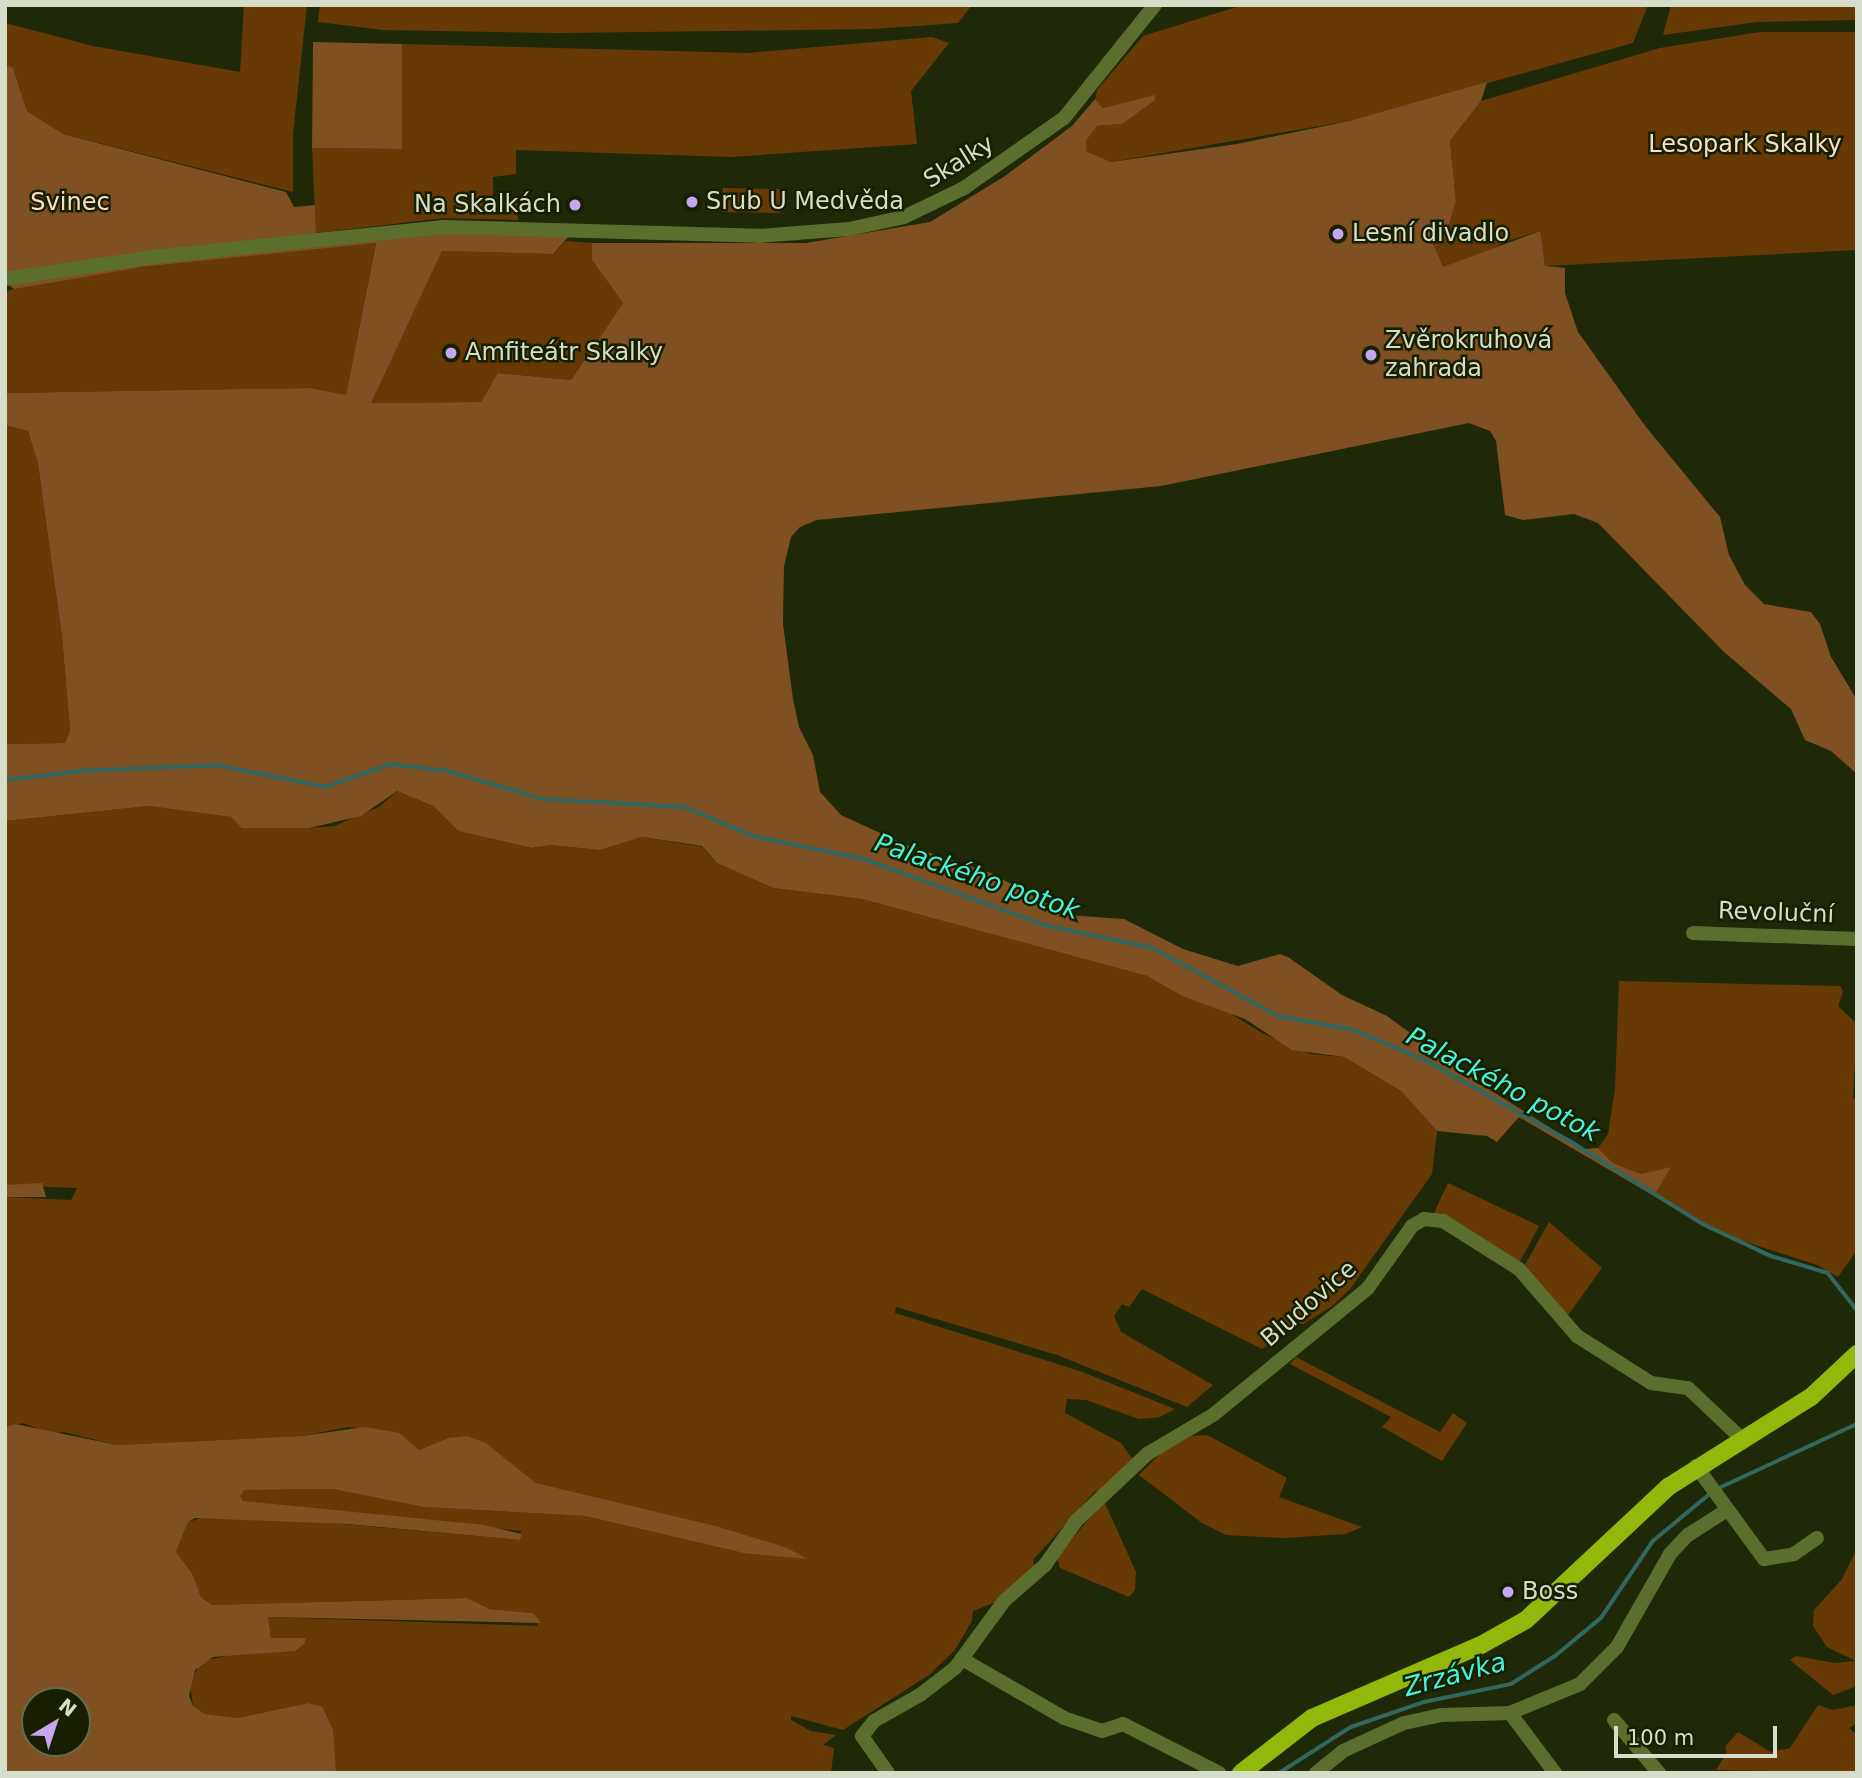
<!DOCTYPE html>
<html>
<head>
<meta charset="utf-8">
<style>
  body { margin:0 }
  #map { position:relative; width:1862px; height:1778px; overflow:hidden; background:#202907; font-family:"DejaVu Sans",sans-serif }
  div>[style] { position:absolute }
  .green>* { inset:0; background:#673a05 }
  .forest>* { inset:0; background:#7f5021 }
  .stream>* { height:3.5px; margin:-1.75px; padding:0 1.75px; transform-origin:1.75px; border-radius:1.75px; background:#31675f }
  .minor>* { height:14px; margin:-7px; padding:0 7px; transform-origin:7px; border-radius:7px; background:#5c6e2d }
  .major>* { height:18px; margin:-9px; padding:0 9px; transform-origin:9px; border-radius:9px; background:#93b80c }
  .dots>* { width:19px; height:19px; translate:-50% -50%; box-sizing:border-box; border:4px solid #171f00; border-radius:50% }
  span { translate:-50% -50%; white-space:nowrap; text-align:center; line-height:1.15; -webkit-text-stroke:5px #171f00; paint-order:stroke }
  .park-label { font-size:24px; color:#f5decb }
  .street-label { font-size:24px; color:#d6ddc9 }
  .poi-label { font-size:24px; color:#d6ddc9 }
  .left { translate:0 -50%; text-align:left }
  .right { translate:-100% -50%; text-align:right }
  .water-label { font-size:26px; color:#44f4de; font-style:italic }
  .frame { position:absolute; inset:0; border:7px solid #d6ddc9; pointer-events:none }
  .north { position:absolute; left:21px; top:1687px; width:70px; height:70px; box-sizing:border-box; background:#171f00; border:2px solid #636b50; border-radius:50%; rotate:39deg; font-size:19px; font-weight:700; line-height:28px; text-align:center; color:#d6ddc9 }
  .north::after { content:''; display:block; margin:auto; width:24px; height:32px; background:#c5a7f1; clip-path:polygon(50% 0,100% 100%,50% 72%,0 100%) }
  .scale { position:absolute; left:1614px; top:1726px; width:163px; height:32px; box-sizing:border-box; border:4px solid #d6ddc9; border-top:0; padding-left:9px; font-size:21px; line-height:24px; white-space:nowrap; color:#d6ddc9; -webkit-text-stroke:5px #171f00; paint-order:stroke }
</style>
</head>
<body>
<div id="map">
  <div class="green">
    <div style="clip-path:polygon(244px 5px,307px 5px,293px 134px,293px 192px,63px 134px,27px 111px,15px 74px,5px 65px,5px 23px,93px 46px,240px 72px)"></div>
    <div style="clip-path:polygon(320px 5px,972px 5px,958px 23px,874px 29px,557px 33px,383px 30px,318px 22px)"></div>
    <div style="clip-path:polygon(1243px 5px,1648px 5px,1633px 43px,1349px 121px,1111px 162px,1086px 151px,1086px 141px,1097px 126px,1122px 124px,1155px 96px,1103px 108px,1095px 99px,1097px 90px,1143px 36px)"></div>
    <div style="clip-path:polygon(1671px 5px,1857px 5px,1857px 20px,1757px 22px,1663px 35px)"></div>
    <div style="clip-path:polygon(1760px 32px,1857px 32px,1857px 250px,1545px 266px,1539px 231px,1502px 243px,1338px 351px,1448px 228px,1456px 201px,1450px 141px,1481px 101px,1660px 48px)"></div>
    <div style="clip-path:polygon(932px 37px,949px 43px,911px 91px,917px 144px,731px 157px,516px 150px,516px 174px,493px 177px,493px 200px,517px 202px,518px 220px,444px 218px,316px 233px,312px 148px,402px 149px,402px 44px,748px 53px)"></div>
    <div style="clip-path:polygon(723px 188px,780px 189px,780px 213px,722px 212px)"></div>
    <div style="clip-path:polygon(566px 241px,592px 243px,592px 260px,623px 303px,571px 380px,499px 373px,481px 402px,370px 403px,442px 251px,553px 254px)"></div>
    <div style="clip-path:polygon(376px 242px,346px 396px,308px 388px,5px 393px,5px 292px,27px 284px,142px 267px)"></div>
    <div style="clip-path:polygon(5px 425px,28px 431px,38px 464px,62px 637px,70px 731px,65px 743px,5px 744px)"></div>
    <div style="clip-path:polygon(397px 791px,433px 806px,458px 831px,532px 848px,550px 845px,600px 850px,642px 837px,702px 847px,717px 863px,773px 888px,862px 899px,1147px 976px,1182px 996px,1217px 1005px,1262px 1033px,1310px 1054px,1344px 1057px,1401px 1091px,1437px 1131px,1432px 1174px,1350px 1289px,1331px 1307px,1303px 1324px,1294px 1323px,1262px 1349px,1142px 1289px,1129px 1307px,1122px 1304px,1114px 1316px,1121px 1332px,1213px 1385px,1187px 1407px,1057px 1355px,896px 1307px,895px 1313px,1080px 1371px,1175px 1409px,1160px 1417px,1139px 1419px,1086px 1400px,1067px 1399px,1065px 1413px,1121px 1443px,1133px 1460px,1100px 1493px,1095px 1491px,1033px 1560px,1034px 1566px,996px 1602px,973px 1611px,972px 1621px,955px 1650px,929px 1675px,843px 1730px,791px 1716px,791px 1720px,811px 1731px,836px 1735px,823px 1745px,834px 1748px,831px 1773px,336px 1771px,322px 1706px,308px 1703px,237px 1718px,205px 1714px,193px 1706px,190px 1681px,202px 1661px,246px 1652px,295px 1651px,305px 1638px,271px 1639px,268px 1617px,538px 1626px,533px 1613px,490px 1609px,467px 1598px,212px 1605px,201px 1597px,192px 1573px,176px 1552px,188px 1522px,205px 1517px,309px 1521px,520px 1540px,521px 1531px,243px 1501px,240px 1496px,243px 1490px,332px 1489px,423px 1507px,585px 1516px,743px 1553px,785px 1547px,536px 1483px,486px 1443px,448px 1438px,419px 1450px,400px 1433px,348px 1427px,302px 1436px,117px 1445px,64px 1432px,49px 1433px,23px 1423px,5px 1427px,5px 1197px,71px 1200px,77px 1188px,5px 1185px,5px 821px,149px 806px,232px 817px,243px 828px,309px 828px,334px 826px,379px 807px)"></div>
    <div style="clip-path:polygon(1619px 981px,1840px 986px,1843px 991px,1838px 1006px,1857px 1024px,1853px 1098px,1857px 1100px,1857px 1250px,1838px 1277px,1817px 1265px,1710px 1230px,1654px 1196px,1670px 1168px,1641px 1174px,1613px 1163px,1598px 1148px,1608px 1134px,1615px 1089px)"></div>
    <div style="clip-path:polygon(1448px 1183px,1539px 1226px,1519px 1263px,1434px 1213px)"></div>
    <div style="clip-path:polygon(1549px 1222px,1602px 1268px,1566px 1318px,1525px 1265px)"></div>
    <div style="clip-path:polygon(1296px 1357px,1440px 1432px,1453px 1413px,1467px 1423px,1442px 1461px,1382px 1427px,1391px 1417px,1290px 1364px)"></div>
    <div style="clip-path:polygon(1207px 1435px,1287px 1478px,1279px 1497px,1362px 1527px,1345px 1534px,1283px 1538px,1226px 1535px,1202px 1523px,1139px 1475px,1161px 1453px,1192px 1436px)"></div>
    <div style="clip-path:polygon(1104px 1501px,1136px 1572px,1135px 1590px,1129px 1597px,1060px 1568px,1057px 1557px)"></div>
    <div style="clip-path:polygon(1857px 1549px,1857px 1686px,1833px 1695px,1790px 1660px,1796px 1656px,1835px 1663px,1856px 1661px,1827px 1647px,1813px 1626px,1814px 1610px,1842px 1579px)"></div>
    <div style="clip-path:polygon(1818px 1705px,1833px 1710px,1857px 1705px,1857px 1723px,1849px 1728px,1857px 1735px,1857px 1773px,1716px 1770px,1727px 1752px,1725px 1747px,1738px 1732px,1771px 1752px,1790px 1748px)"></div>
  </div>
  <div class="forest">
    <div style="clip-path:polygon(313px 42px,402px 44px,402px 149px,312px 148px)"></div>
    <div style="clip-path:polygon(5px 65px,13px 68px,27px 111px,63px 134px,286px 192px,294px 207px,315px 205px,316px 233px,443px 227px,573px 232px,553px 254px,442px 251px,371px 403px,481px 402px,498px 373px,571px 380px,623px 303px,592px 260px,592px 243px,806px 243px,930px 222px,1005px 176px,1072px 126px,1095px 99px,1103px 108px,1155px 95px,1155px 100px,1122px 124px,1097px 126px,1086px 141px,1086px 151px,1111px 162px,1237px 144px,1349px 121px,1487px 82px,1481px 101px,1450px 141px,1456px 201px,1448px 228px,1433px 244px,1443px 267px,1540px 231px,1545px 266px,1565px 268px,1565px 293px,1578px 332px,1646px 427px,1720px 517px,1729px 555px,1745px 585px,1764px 604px,1811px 612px,1820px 624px,1831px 657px,1857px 700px,1857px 774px,1831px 751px,1805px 740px,1791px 709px,1724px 652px,1598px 523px,1574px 514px,1523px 520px,1505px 515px,1496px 441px,1490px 431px,1469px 423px,1161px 486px,817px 520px,800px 527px,791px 537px,784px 566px,783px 624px,793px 699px,799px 727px,813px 755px,820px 792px,841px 815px,906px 845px,991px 873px,1068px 915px,1124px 919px,1183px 949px,1238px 966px,1280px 954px,1288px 957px,1342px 995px,1387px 1016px,1473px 1079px,1584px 1149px,1598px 1148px,1613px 1163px,1641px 1174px,1671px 1167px,1654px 1196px,1519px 1117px,1497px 1142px,1487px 1136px,1437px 1131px,1401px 1091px,1344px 1057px,1292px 1050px,1245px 1019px,1182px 996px,1147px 976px,862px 899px,773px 888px,717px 863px,702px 846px,642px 837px,600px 850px,550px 845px,532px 848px,458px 831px,433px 806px,397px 791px,361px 816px,309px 828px,242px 828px,231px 817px,149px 806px,5px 821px,5px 744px,65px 743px,70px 731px,62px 637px,38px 464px,28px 431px,5px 425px,5px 393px,309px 388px,346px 395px,376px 243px,142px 267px,14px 289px,5px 282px)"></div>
    <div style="clip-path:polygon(42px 1183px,46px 1197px,5px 1197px,5px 1185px)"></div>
    <div style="clip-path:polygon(evenodd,15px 1424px,117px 1445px,302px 1436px,364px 1427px,400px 1433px,419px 1450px,448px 1438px,467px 1436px,486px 1443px,536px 1483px,715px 1526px,785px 1547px,808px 1559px,743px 1553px,585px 1516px,423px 1507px,332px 1489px,244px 1490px,240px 1496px,243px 1501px,484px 1525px,522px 1534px,520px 1540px,347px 1524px,195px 1518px,188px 1522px,176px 1552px,192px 1573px,201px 1597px,212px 1605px,467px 1598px,490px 1609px,533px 1613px,541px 1623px,268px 1617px,271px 1638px,306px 1638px,304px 1644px,295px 1651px,213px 1657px,195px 1670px,189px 1696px,193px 1706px,205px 1714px,237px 1718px,308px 1703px,322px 1706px,333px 1730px,336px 1771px,342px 1773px,5px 1773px,5px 1427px,15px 1424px,77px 1701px,77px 1743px,35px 1743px,35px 1701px,77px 1701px)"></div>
  </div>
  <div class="stream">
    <div style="left:5px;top:780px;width:76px;rotate:-6.8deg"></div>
    <div style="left:80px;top:771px;width:137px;rotate:-2.5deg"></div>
    <div style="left:217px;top:765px;width:111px;rotate:11.4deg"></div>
    <div style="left:326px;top:787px;width:69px;rotate:-19.5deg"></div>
    <div style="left:391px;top:764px;width:57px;rotate:7deg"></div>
    <div style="left:448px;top:771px;width:99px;rotate:16.4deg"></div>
    <div style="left:543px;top:799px;width:142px;rotate:3.2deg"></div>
    <div style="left:685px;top:807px;width:74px;rotate:23.1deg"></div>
    <div style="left:753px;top:836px;width:113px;rotate:11.7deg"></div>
    <div style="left:864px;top:859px;width:192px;rotate:20.1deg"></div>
    <div style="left:1044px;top:925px;width:111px;rotate:11.9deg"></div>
    <div style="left:1153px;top:948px;width:142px;rotate:28.5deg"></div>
    <div style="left:1278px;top:1016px;width:77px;rotate:10.4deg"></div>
    <div style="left:1354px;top:1030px;width:82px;rotate:23.1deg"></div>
    <div style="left:1429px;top:1062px;width:162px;rotate:29.3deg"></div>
    <div style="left:1570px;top:1141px;width:157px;rotate:32deg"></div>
    <div style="left:1703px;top:1224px;width:75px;rotate:25.2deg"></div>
    <div style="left:1771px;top:1256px;width:59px;rotate:16.6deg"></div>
    <div style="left:1828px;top:1273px;width:47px;rotate:51.9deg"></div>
    <div style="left:1719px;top:1488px;width:152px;rotate:-24.9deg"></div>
    <div style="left:1279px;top:1773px;width:85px;rotate:-32.6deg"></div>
    <div style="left:1351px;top:1727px;width:77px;rotate:-18.9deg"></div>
    <div style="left:1424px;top:1702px;width:89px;rotate:-11.7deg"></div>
    <div style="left:1511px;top:1684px;width:52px;rotate:-32.5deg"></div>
    <div style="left:1555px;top:1656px;width:60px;rotate:-39.6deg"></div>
    <div style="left:1601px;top:1618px;width:93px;rotate:-56deg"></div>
    <div style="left:1653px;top:1541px;width:77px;rotate:-39.7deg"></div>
  </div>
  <div class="minor">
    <div style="left:5px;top:279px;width:150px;rotate:-8.5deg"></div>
    <div style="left:153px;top:257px;width:292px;rotate:-5.9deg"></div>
    <div style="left:443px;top:227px;width:316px;rotate:1.6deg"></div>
    <div style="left:759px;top:236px;width:90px;rotate:-4.4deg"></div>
    <div style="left:849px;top:229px;width:56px;rotate:-12.3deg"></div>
    <div style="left:904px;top:217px;width:67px;rotate:-25.8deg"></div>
    <div style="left:964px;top:188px;width:122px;rotate:-35deg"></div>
    <div style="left:1064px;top:118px;width:145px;rotate:-51.2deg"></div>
    <div style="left:1693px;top:933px;width:164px;rotate:2.1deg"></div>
    <div style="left:1696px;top:1466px;width:115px;rotate:53.8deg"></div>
    <div style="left:1764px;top:1559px;width:30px;rotate:-9deg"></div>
    <div style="left:1794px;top:1554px;width:28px;rotate:-35deg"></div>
    <div style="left:962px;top:1659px;width:118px;rotate:30deg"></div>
    <div style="left:1064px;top:1718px;width:40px;rotate:18.9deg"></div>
    <div style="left:1102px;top:1731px;width:22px;rotate:-18deg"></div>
    <div style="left:1123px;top:1724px;width:108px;rotate:27deg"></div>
    <div style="left:1510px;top:1713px;width:75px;rotate:53.1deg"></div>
    <div style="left:1614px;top:1720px;width:70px;rotate:49.7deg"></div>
    <div style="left:888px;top:1773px;width:45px;rotate:-125.1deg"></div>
    <div style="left:862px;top:1736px;width:19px;rotate:-51deg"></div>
    <div style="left:874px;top:1721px;width:53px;rotate:-29.5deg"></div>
    <div style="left:920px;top:1695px;width:44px;rotate:-37.6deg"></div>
    <div style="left:955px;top:1668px;width:83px;rotate:-53.8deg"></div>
    <div style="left:1004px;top:1601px;width:55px;rotate:-41.3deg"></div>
    <div style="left:1045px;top:1565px;width:54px;rotate:-54.8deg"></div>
    <div style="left:1076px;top:1521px;width:98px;rotate:-43.3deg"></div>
    <div style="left:1147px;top:1454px;width:77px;rotate:-30.6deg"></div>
    <div style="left:1213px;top:1415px;width:200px;rotate:-39.3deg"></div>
    <div style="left:1368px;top:1288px;width:76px;rotate:-54.6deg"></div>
    <div style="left:1412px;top:1226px;width:14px;rotate:-30deg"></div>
    <div style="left:1424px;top:1219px;width:19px;rotate:6deg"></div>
    <div style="left:1443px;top:1221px;width:90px;rotate:32.3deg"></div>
    <div style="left:1519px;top:1269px;width:89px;rotate:49.1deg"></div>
    <div style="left:1577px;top:1336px;width:88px;rotate:32.4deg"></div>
    <div style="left:1651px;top:1383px;width:37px;rotate:8deg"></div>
    <div style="left:1688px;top:1388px;width:74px;rotate:43.4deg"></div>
    <div style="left:1316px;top:1773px;width:35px;rotate:-39deg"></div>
    <div style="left:1343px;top:1751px;width:67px;rotate:-24.7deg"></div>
    <div style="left:1404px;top:1723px;width:39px;rotate:-12deg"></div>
    <div style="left:1442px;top:1715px;width:68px;rotate:-1.7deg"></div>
    <div style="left:1510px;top:1713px;width:76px;rotate:-22.5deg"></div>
    <div style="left:1580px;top:1684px;width:52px;rotate:-45deg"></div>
    <div style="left:1617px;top:1647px;width:107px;rotate:-60.3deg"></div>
    <div style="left:1670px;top:1554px;width:26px;rotate:-47deg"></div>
    <div style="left:1688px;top:1535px;width:46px;rotate:-32.7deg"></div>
  </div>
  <div class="major">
    <div style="left:1241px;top:1773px;width:90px;rotate:-37.8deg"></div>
    <div style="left:1312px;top:1718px;width:184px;rotate:-23.4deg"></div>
    <div style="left:1481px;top:1645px;width:51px;rotate:-29.1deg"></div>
    <div style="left:1526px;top:1620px;width:195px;rotate:-43.1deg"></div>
    <div style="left:1668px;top:1487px;width:169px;rotate:-32.2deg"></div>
    <div style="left:1811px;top:1397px;width:63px;rotate:-43.1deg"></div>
  </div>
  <div class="dots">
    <div style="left:692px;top:202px;background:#c5a7f1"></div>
    <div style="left:575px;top:205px;background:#c5a7f1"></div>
    <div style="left:1338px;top:234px;background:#c5a7f1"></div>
    <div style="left:451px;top:353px;background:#c5a7f1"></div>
    <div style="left:1371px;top:355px;background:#c5a7f1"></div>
    <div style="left:1508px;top:1592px;background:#c5a7f1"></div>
  </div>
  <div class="park-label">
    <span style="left:1745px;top:145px">Lesopark Skalky</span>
    <span style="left:70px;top:203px">Svinec</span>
  </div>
  <div class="street-label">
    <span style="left:959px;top:162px;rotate:-32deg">Skalky</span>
    <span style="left:1776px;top:913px;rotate:2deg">Revoluční</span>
    <span style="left:1309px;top:1304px;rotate:-41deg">Bludovice</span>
  </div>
  <div class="poi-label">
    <span class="left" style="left:706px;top:202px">Srub U Medvěda</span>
    <span class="right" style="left:561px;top:205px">Na Skalkách</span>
    <span class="left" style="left:1352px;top:234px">Lesní divadlo</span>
    <span class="left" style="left:1385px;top:355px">Zvěrokruhová<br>zahrada</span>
    <span class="left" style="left:465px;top:353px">Amfiteátr Skalky</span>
    <span class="left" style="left:1522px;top:1592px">Boss</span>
  </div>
  <div class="water-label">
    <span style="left:977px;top:877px;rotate:19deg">Palackého potok</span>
    <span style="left:1503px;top:1085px;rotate:28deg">Palackého potok</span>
    <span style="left:1455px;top:1675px;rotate:-15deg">Zrzávka</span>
  </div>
  <div class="frame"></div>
  <div class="north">N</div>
  <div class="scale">100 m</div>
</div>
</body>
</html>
